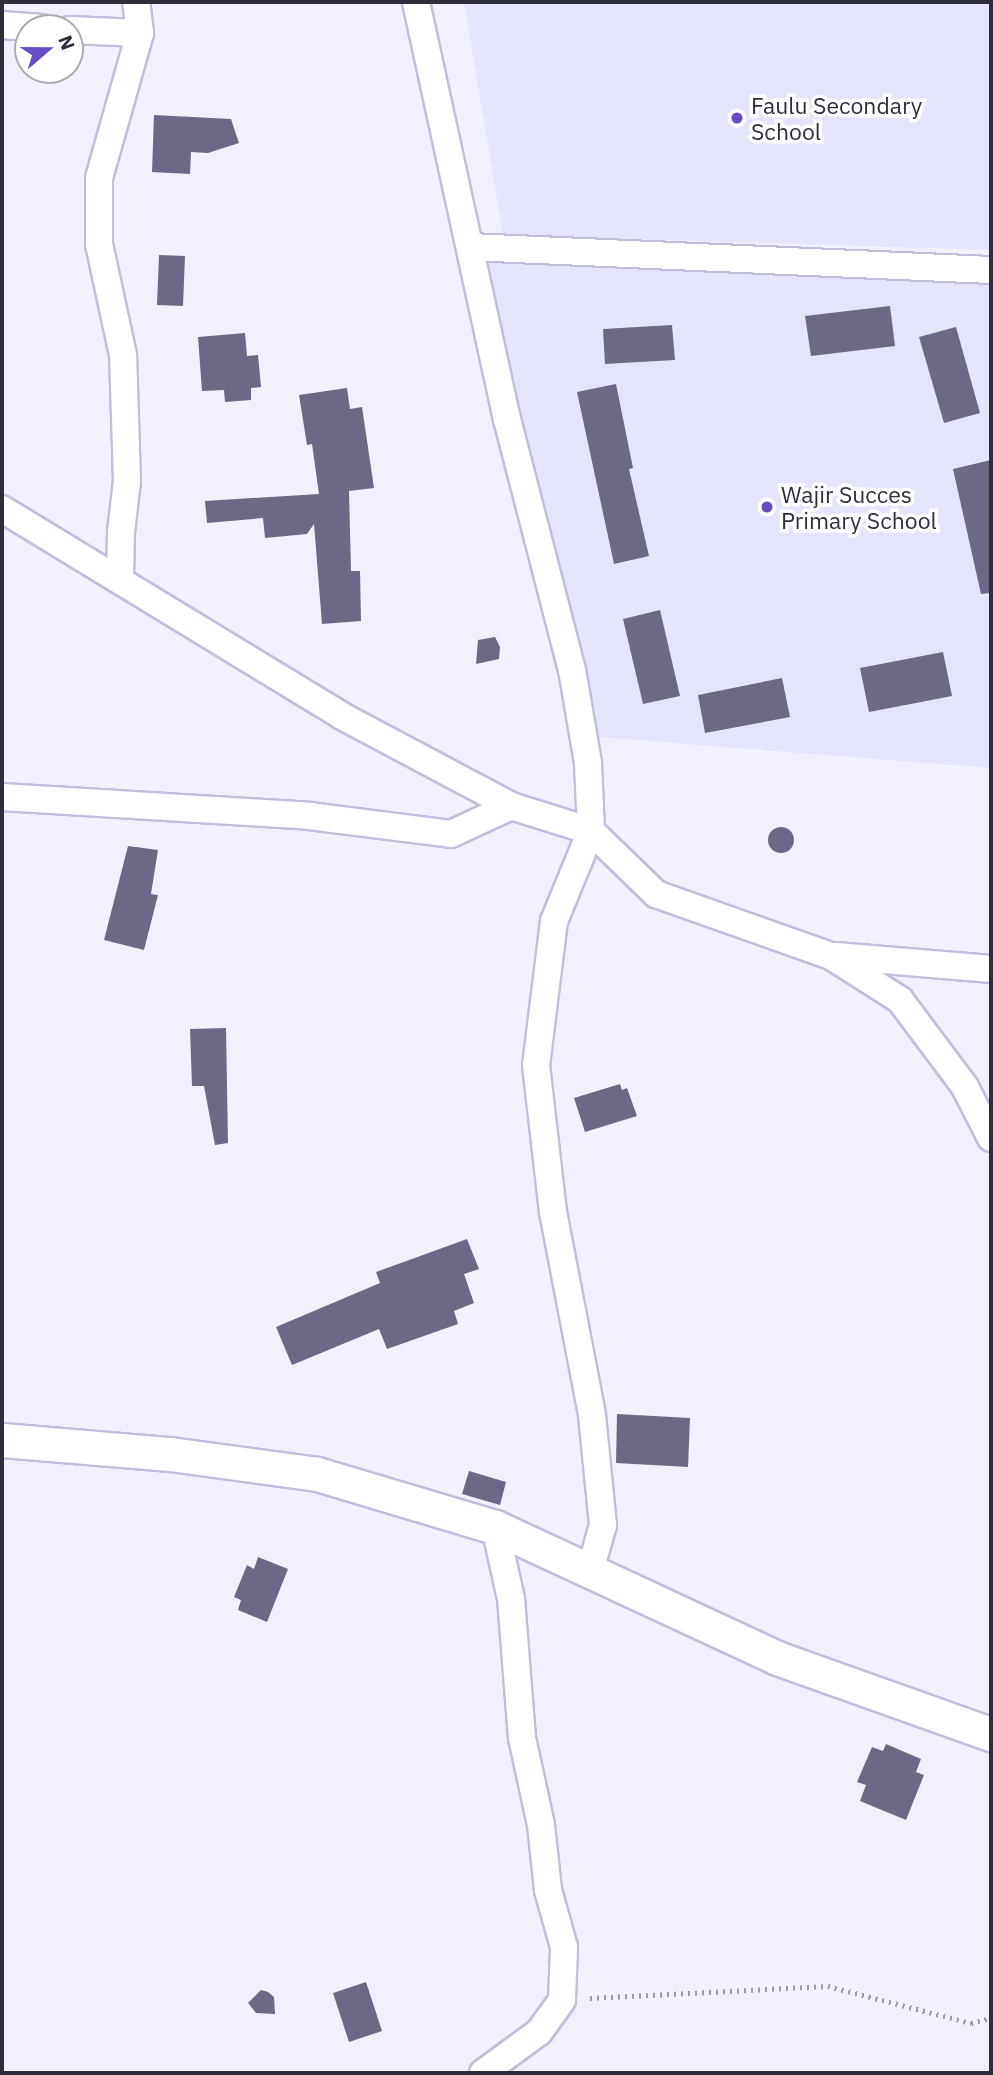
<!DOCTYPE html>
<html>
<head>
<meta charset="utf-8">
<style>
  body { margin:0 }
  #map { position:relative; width:993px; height:2075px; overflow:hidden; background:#f1f1fe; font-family:"IBM Plex Sans",sans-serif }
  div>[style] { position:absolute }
  .built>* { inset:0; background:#e5e4fd }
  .building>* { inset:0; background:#6b6987 }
  .round { border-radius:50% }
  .path>* { height:4.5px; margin-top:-2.25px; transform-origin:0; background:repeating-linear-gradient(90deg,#9b9ba8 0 2px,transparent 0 7px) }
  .roads { filter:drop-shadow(2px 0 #c0bddf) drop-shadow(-2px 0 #c0bddf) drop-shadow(0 2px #c0bddf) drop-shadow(0 -2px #c0bddf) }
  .minor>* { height:26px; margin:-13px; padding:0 13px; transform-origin:13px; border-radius:13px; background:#fff }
  .tertiary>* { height:33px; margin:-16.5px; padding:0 16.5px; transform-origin:16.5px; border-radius:16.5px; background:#fff }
  .dots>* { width:19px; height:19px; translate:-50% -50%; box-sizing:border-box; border:4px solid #fff; border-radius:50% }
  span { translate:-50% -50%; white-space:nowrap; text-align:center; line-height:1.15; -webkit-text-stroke:7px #fff; paint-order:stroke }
  .poi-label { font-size:23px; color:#2e2d3a }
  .left { translate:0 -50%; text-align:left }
  .frame { position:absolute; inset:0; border:4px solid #2e2d3a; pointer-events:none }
  .north { position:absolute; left:14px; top:14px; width:70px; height:70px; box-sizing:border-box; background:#fff; border:2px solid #ababb0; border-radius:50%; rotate:70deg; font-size:19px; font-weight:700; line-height:28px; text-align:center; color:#2e2d3a }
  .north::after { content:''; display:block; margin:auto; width:24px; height:32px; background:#664cc5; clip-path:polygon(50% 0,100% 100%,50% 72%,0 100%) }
</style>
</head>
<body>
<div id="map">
  <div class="built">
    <div style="clip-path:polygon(464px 2px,991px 2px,991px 250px,503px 235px)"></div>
    <div style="clip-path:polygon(479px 253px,991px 277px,991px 768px,599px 737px)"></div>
  </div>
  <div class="building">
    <div style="clip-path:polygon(154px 115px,231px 119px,239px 143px,208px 153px,191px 152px,190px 174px,152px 172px)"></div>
    <div style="clip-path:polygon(159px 255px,185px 256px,183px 306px,157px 305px)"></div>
    <div style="clip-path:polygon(890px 306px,895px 346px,811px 356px,805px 316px)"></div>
    <div style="clip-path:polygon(672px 325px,675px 360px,605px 364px,603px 329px)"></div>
    <div style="clip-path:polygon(956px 327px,980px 413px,944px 423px,919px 337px)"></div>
    <div style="clip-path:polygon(245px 333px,247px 356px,258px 355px,261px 387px,251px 388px,251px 400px,225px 402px,224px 390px,202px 391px,198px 337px)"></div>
    <div style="clip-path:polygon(616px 384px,633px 468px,629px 469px,649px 556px,614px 564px,577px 392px)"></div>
    <div style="clip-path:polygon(347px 388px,350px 409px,362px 407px,374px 488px,349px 491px,351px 571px,360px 571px,361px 621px,322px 624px,314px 524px,307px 534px,265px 538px,263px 518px,207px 523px,205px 501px,319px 494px,312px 444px,307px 445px,299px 395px)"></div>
    <div style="clip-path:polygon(991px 460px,991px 593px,981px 594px,953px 469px)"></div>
    <div style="clip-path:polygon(660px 610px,680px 696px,643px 704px,623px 619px)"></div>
    <div style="clip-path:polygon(495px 637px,500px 647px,499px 659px,476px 664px,478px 640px)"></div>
    <div style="clip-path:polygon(943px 652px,952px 696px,869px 712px,860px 668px)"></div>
    <div style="clip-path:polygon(782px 678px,790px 717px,705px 733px,698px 695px)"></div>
    <div class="round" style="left:768px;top:827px;width:26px;height:26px"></div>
    <div style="clip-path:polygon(128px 846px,158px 850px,151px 894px,158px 895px,144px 950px,104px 940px)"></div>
    <div style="clip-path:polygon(226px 1028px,228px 1143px,215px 1145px,204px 1086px,192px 1086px,190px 1029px)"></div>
    <div style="clip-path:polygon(620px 1084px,622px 1090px,627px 1088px,637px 1116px,585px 1132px,574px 1098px)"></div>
    <div style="clip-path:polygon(467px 1239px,479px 1269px,464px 1274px,474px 1303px,454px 1311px,458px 1324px,387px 1349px,379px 1329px,292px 1365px,276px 1327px,380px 1283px,376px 1272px)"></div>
    <div style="clip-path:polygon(617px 1414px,690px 1418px,688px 1467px,616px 1463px)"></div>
    <div style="clip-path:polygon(469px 1471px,506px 1482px,500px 1505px,462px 1494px)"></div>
    <div style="clip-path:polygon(258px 1557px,288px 1569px,267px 1622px,238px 1610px,241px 1600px,234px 1597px,247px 1565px,254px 1569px)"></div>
    <div style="clip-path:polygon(886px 1744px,921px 1759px,916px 1772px,924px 1775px,906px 1820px,860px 1801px,866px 1785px,857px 1782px,872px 1747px,883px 1751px)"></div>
    <div style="clip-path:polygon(366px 1982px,382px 2031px,349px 2042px,333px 1993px)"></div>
    <div style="clip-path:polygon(261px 1990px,268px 1992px,274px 1997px,275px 2014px,256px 2013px,248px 2003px)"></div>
  </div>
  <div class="path">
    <div style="left:590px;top:1998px;width:238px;rotate:-2.9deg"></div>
    <div style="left:828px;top:1986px;width:148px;rotate:14.5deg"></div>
    <div style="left:971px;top:2023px;width:21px;rotate:-14deg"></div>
  </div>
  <div class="roads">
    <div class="minor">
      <div style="left:416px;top:2px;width:427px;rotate:77.7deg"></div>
      <div style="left:507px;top:419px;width:259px;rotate:75.5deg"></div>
      <div style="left:572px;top:670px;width:94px;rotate:80.2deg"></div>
      <div style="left:588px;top:763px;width:68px;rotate:87.5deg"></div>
      <div style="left:591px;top:831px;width:97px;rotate:112.3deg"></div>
      <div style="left:554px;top:921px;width:145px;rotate:97.1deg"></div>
      <div style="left:536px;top:1065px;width:148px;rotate:83.4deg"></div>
      <div style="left:553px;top:1212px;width:207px;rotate:79.1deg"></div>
      <div style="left:592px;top:1415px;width:111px;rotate:84.3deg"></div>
      <div style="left:603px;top:1525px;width:48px;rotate:105.8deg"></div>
      <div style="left:2px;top:25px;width:40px;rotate:4.3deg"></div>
      <div style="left:70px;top:30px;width:70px;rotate:2.5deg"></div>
      <div style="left:470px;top:247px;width:522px;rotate:2.53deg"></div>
      <div style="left:2px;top:509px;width:398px;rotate:31.3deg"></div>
      <div style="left:342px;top:716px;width:191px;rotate:28deg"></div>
      <div style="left:511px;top:806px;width:84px;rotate:17.4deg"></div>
      <div style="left:591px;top:831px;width:91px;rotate:44.1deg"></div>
      <div style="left:656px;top:894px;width:186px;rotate:19.5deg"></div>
      <div style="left:831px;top:956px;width:82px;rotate:32.5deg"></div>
      <div style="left:900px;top:1000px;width:109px;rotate:53.2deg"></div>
      <div style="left:965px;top:1087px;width:57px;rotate:63deg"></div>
      <div style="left:120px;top:580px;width:48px;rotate:-88.8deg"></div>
      <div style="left:121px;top:532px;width:51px;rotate:-83.3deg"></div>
      <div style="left:127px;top:481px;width:126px;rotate:-91.8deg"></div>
      <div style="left:123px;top:355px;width:114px;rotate:-102.2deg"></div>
      <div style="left:99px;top:244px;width:66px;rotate:-90deg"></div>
      <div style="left:99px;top:178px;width:151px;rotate:-74.2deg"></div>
      <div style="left:140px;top:33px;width:31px;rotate:-97deg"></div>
      <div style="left:2px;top:797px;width:308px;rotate:3.5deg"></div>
      <div style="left:309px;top:816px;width:143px;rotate:7.2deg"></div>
      <div style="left:451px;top:834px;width:66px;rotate:-25deg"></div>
      <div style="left:836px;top:956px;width:156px;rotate:4.8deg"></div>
      <div style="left:483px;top:2073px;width:69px;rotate:-36.2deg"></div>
      <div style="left:539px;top:2032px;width:39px;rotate:-54deg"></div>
      <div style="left:562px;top:2000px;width:53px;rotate:-87.8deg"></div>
      <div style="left:564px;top:1947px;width:59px;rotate:-105.7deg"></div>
      <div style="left:548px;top:1890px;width:65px;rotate:-96.1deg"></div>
      <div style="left:541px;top:1825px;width:89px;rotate:-102.3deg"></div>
      <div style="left:522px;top:1738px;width:139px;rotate:-94.5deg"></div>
      <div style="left:511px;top:1599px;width:74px;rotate:-102.5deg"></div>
    </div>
    <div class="tertiary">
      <div style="left:2px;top:1440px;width:169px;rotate:4.8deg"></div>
      <div style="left:170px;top:1454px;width:148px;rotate:7.7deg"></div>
      <div style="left:317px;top:1474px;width:186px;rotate:16.6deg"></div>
      <div style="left:495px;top:1527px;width:311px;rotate:24.9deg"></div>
      <div style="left:777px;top:1658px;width:227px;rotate:19.6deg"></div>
    </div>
  </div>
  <div class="dots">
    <div style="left:737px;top:118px;background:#664cc5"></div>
    <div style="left:767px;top:507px;background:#664cc5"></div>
  </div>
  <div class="poi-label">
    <span class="left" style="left:751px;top:118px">Faulu Secondary<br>School</span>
    <span class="left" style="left:781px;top:507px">Wajir Succes<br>Primary School</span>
  </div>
  <div class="frame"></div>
  <div class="north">N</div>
</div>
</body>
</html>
